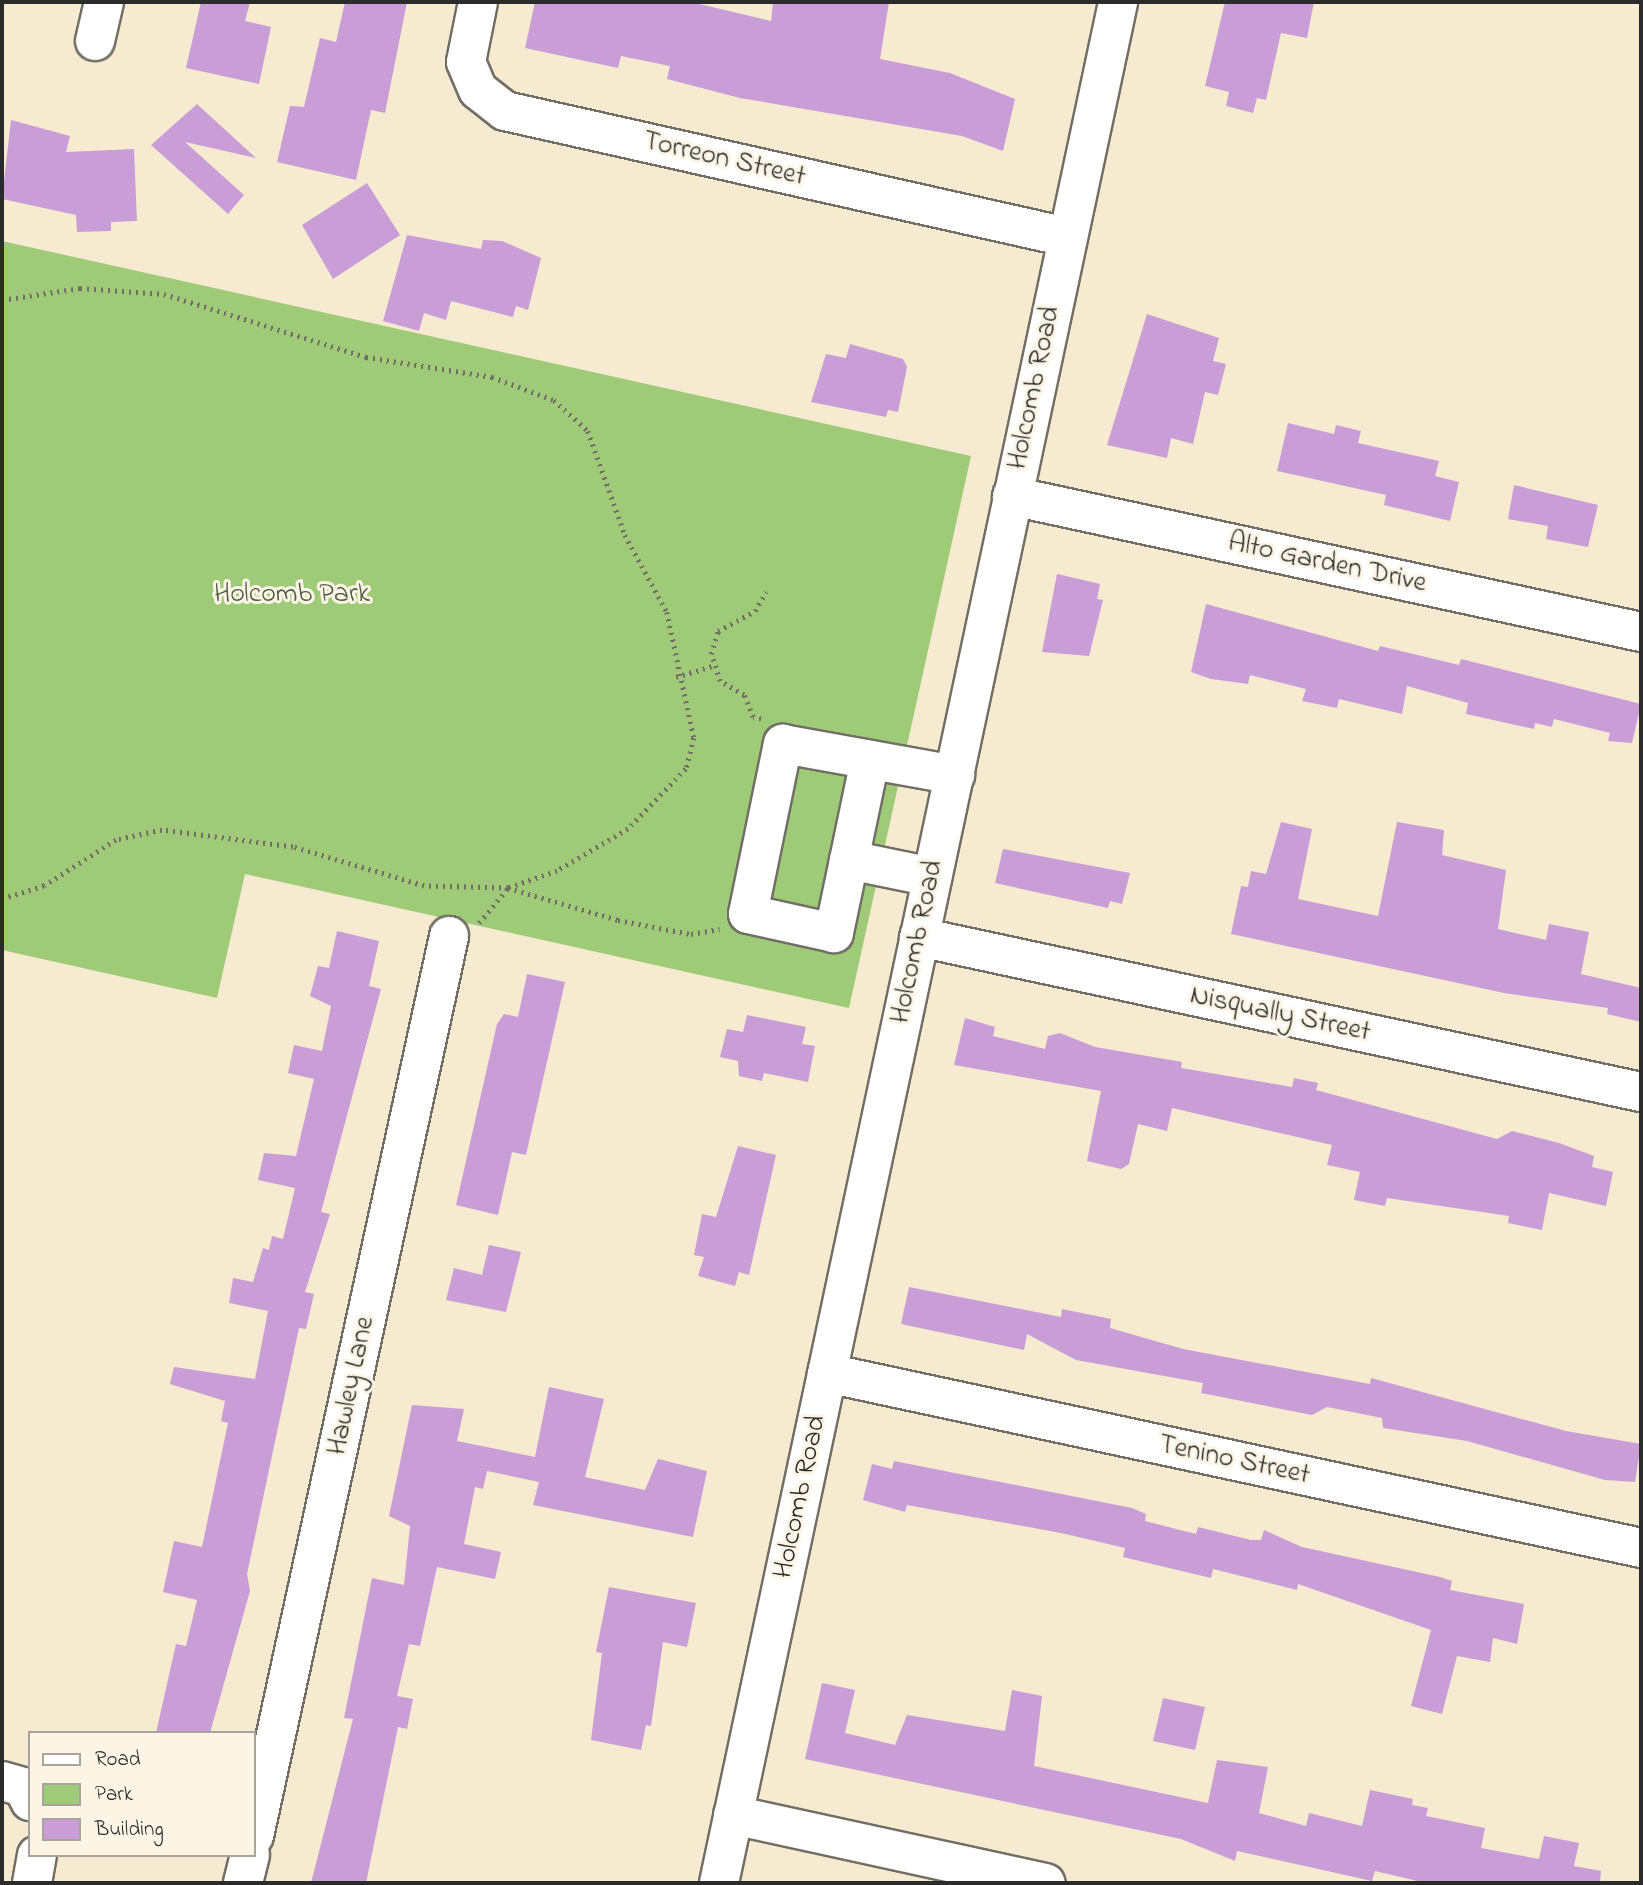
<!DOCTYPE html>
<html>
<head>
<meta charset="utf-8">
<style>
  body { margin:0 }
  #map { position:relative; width:1643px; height:1885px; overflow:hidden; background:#f6ead1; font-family:"Indie Flower",sans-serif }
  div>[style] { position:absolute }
  .green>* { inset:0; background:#9fcb78 }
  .building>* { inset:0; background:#c99ed6 }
  .path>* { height:4.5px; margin-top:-2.25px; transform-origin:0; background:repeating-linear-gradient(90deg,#726e65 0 2px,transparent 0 7px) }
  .roads { filter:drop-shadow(2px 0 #726e65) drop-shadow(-2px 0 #726e65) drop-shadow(0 2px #726e65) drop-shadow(0 -2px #726e65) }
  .minor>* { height:38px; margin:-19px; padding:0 19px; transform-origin:19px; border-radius:19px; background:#fff }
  span { translate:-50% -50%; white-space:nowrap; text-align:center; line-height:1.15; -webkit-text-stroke:6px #fcf5e5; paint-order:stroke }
  .street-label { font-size:28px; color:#2b2b2b }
  .park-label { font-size:28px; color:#4e5b42 }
  .frame { position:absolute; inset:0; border:4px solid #2b2b2b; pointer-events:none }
  .legend { position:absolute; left:28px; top:1731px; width:228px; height:126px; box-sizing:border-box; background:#fcf5e5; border:2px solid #a8a49b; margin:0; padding:9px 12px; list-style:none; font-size:21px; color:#2b2b2b }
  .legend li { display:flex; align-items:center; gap:14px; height:35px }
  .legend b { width:35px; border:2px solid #a8a49b }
</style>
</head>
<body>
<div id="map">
  <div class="green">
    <div style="clip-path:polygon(2px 241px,971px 456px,849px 1008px,245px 874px,217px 998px,2px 950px)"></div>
  </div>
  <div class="building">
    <div style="clip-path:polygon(201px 2px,250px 2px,245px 21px,271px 27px,259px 84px,186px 68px)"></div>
    <div style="clip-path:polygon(345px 2px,407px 2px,385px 113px,371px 110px,356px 180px,277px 162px,290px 106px,304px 107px,320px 38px,336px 42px)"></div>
    <div style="clip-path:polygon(535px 2px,691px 2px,771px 21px,773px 2px,889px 2px,880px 59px,950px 73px,1015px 99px,1003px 151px,962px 136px,740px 98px,667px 79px,670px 66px,621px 56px,618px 68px,525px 48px)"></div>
    <div style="clip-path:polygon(1225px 2px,1314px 2px,1307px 38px,1281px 33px,1266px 100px,1257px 98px,1253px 113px,1226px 106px,1229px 92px,1205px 86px)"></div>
    <div style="clip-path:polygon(197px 104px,256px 158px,185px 142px,244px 195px,228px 214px,151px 145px)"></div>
    <div style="clip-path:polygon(11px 120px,70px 136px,66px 152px,134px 149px,137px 221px,111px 222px,111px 231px,77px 232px,76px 215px,2px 199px)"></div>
    <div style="clip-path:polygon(367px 183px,400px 235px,333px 279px,302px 225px)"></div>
    <div style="clip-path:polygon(407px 235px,481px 249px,483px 240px,502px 241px,541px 258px,528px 310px,516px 306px,513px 317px,451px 301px,446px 320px,424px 313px,419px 331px,383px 321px)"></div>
    <div style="clip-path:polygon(1147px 314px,1219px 338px,1213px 361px,1226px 364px,1218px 395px,1205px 392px,1193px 444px,1171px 438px,1167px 458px,1107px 445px)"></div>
    <div style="clip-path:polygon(850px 344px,903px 359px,907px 367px,898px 412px,888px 410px,886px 417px,811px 402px,826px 354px,846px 358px)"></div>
    <div style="clip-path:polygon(1288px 423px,1334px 434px,1336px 425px,1361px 431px,1358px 443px,1439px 461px,1435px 476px,1459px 482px,1450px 521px,1384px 505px,1386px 495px,1277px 471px)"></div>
    <div style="clip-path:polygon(1514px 485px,1598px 505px,1588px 547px,1546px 539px,1548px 526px,1508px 519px)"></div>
    <div style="clip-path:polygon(1057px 574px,1100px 584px,1097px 599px,1103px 600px,1089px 656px,1042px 652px)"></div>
    <div style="clip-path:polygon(1206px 604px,1378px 651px,1380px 646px,1459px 665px,1461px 659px,1641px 704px,1632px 743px,1608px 741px,1610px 733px,1554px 719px,1552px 727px,1535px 723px,1534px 729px,1466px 714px,1468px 703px,1407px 686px,1402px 714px,1339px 699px,1337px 708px,1302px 701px,1306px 689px,1250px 675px,1248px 684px,1211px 679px,1191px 672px)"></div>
    <div style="clip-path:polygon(1281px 822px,1312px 829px,1298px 899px,1378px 916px,1397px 822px,1444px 830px,1442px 855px,1506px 870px,1498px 929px,1546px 940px,1549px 924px,1589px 932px,1581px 974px,1641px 988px,1641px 1022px,1607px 1014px,1608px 1008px,1504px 993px,1231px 934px,1241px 886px,1248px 887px,1251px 871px,1266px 874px)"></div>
    <div style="clip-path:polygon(1003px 849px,1130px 873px,1122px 904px,1110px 901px,1108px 908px,995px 883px)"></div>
    <div style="clip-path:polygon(337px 931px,379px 941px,369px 986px,381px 989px,321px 1212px,330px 1214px,305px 1292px,314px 1294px,306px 1329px,299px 1328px,247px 1574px,250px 1591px,210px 1733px,156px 1733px,176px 1644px,186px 1646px,197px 1600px,163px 1592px,174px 1541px,202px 1547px,228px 1423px,221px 1421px,225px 1401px,170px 1384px,174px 1367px,255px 1379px,268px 1311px,229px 1303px,233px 1278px,253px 1282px,263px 1248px,269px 1250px,272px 1236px,283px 1239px,295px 1188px,258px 1180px,264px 1153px,296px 1156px,314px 1079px,288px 1073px,294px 1045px,322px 1051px,331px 1006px,310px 996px,318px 966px,329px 968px)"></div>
    <div style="clip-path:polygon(527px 974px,565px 982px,526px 1155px,512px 1152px,498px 1215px,456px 1205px,497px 1024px,504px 1014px,518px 1017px)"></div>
    <div style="clip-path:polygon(747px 1015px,806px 1027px,802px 1044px,815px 1046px,808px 1082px,764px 1073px,762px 1081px,739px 1076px,738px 1061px,720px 1057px,727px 1029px,743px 1032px)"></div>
    <div style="clip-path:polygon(965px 1018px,995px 1027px,993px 1036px,1045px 1049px,1048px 1036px,1060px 1033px,1095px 1047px,1182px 1062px,1181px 1068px,1292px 1087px,1294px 1078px,1318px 1083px,1316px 1090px,1497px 1139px,1512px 1131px,1559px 1143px,1594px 1156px,1592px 1167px,1613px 1172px,1606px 1206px,1549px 1193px,1542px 1230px,1508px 1223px,1509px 1216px,1387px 1198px,1385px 1206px,1354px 1200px,1360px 1172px,1327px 1165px,1332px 1145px,1172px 1108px,1167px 1131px,1138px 1124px,1129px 1164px,1121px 1169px,1087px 1161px,1101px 1091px,954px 1065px)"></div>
    <div style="clip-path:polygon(738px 1146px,776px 1155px,749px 1275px,739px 1272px,735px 1286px,698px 1276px,704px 1257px,694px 1255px,702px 1214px,716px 1217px)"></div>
    <div style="clip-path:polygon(489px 1245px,521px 1252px,506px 1312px,446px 1300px,454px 1268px,482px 1275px)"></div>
    <div style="clip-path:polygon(909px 1287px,1061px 1317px,1062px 1309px,1111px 1319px,1110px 1328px,1183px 1349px,1370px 1384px,1371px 1378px,1566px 1431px,1641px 1444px,1635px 1482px,1605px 1480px,1467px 1441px,1383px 1428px,1382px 1418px,1327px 1407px,1312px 1415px,1201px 1393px,1203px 1383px,1076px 1360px,1027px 1334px,1024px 1350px,901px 1324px)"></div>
    <div style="clip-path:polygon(549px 1387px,604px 1399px,585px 1477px,645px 1490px,658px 1459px,707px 1471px,693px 1537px,533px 1505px,539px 1482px,487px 1471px,483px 1489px,475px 1487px,464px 1544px,501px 1552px,495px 1579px,437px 1567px,420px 1646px,409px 1644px,397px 1696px,413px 1699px,407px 1729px,398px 1727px,366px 1883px,311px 1883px,353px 1719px,344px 1718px,372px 1578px,404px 1585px,410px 1526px,389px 1516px,412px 1405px,464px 1409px,457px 1441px,535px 1457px)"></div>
    <div style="clip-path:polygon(894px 1461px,1132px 1508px,1146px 1514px,1145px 1521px,1196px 1534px,1198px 1527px,1251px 1540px,1261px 1540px,1264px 1530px,1302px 1547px,1440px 1577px,1452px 1581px,1450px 1590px,1524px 1604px,1517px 1644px,1493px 1638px,1490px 1662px,1457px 1656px,1442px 1714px,1411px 1706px,1431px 1630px,1298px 1584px,1297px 1590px,1213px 1569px,1211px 1578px,1123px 1557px,1125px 1548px,1061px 1533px,907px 1505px,905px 1512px,863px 1500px,872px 1464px,892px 1469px)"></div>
    <div style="clip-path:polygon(609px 1587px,696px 1603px,687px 1647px,663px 1642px,651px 1726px,646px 1725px,641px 1750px,591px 1740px,602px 1653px,596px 1652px)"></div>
    <div style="clip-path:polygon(822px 1683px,855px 1690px,845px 1733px,895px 1745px,907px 1715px,1005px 1731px,1012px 1690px,1042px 1696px,1034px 1766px,1208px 1803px,1217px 1760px,1268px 1767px,1259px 1813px,1306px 1826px,1309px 1813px,1362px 1826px,1370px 1790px,1413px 1799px,1412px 1805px,1428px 1808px,1426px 1816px,1485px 1828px,1481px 1848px,1539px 1859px,1544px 1836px,1579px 1843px,1574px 1866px,1601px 1871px,1600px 1883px,1426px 1883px,1375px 1871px,1372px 1881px,1237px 1851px,1235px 1861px,1181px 1839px,805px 1759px)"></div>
    <div style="clip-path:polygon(1163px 1698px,1205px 1707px,1195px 1750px,1153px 1741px)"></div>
  </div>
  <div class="path">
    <div style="left:2px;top:300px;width:79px;rotate:-8.7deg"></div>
    <div style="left:80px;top:288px;width:84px;rotate:4.1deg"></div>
    <div style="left:164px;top:294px;width:212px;rotate:17.3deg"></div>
    <div style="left:366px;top:357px;width:128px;rotate:9deg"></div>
    <div style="left:492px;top:377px;width:66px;rotate:20.4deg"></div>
    <div style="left:554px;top:400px;width:46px;rotate:42.4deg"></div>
    <div style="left:588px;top:431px;width:110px;rotate:70.4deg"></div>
    <div style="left:625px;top:535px;width:88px;rotate:61.4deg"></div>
    <div style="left:667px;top:612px;width:129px;rotate:77.9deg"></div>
    <div style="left:694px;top:738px;width:32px;rotate:104deg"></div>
    <div style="left:686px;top:769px;width:83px;rotate:134deg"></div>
    <div style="left:628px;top:829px;width:82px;rotate:149.4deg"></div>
    <div style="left:557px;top:871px;width:52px;rotate:160.9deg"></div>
    <div style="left:508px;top:888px;width:84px;rotate:-178.6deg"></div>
    <div style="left:424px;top:886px;width:137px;rotate:-163.4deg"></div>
    <div style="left:293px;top:847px;width:132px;rotate:-172.6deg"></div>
    <div style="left:162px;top:830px;width:47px;rotate:167.7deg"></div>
    <div style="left:116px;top:840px;width:85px;rotate:147.4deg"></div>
    <div style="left:44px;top:886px;width:44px;rotate:162.8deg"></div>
    <div style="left:676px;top:677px;width:39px;rotate:-17deg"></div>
    <div style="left:761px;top:719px;width:8px;rotate:-166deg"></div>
    <div style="left:753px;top:717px;width:24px;rotate:-112deg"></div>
    <div style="left:744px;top:695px;width:28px;rotate:-150deg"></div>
    <div style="left:720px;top:681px;width:28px;rotate:-108deg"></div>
    <div style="left:711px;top:654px;width:24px;rotate:-73deg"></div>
    <div style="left:718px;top:631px;width:42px;rotate:-28.4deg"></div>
    <div style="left:755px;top:611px;width:22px;rotate:-60deg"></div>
    <div style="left:479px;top:923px;width:45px;rotate:-50.4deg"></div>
    <div style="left:508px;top:888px;width:115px;rotate:16.2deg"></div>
    <div style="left:618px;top:920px;width:74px;rotate:10.9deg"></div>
    <div style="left:691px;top:934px;width:29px;rotate:-10deg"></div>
  </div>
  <div class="roads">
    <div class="minor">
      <div style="left:478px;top:2px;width:61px;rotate:101.3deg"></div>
      <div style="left:466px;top:62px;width:30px;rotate:67deg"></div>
      <div style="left:478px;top:90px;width:34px;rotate:38deg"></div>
      <div style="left:505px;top:111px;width:576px;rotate:12.64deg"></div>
      <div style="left:95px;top:41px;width:40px;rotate:-77deg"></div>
      <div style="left:1012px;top:496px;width:644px;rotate:12.2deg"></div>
      <div style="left:870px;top:760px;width:177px;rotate:101.8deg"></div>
      <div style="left:834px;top:933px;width:88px;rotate:-167.5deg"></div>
      <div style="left:748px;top:914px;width:174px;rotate:-78.4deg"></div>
      <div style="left:783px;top:744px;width:175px;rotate:10.2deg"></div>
      <div style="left:849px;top:860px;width:85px;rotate:11.6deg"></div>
      <div style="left:919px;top:937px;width:738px;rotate:12.12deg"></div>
      <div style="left:827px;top:1373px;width:833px;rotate:12.13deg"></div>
      <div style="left:2px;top:1781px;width:22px;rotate:16deg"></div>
      <div style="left:23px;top:1787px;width:16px;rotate:63deg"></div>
      <div style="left:733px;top:1815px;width:320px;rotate:12.3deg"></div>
      <div style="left:254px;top:1836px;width:921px;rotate:-77.77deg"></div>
      <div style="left:32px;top:1883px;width:28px;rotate:-80deg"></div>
      <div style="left:243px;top:1883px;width:29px;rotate:-76deg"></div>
      <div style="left:719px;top:1883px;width:1923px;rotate:-78.02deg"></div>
    </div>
  </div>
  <div class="street-label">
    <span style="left:724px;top:160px;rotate:13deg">Torreon Street</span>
    <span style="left:1035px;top:388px;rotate:-78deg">Holcomb Road</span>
    <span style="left:1327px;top:564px;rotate:12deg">Alto Garden Drive</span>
    <span style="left:918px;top:942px;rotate:-78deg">Holcomb Road</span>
    <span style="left:1280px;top:1015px;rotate:12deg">Nisqually Street</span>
    <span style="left:352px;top:1386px;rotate:-78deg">Hawley Lane</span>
    <span style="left:1234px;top:1461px;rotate:12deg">Tenino Street</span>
    <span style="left:801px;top:1497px;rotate:-78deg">Holcomb Road</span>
  </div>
  <div class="park-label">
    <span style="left:292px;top:595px">Holcomb Park</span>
  </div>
  <div class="frame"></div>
  <ul class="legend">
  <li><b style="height:9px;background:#fff"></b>Road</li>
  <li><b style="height:19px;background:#9fcb78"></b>Park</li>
  <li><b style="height:19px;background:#c99ed6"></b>Building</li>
  </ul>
</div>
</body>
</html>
